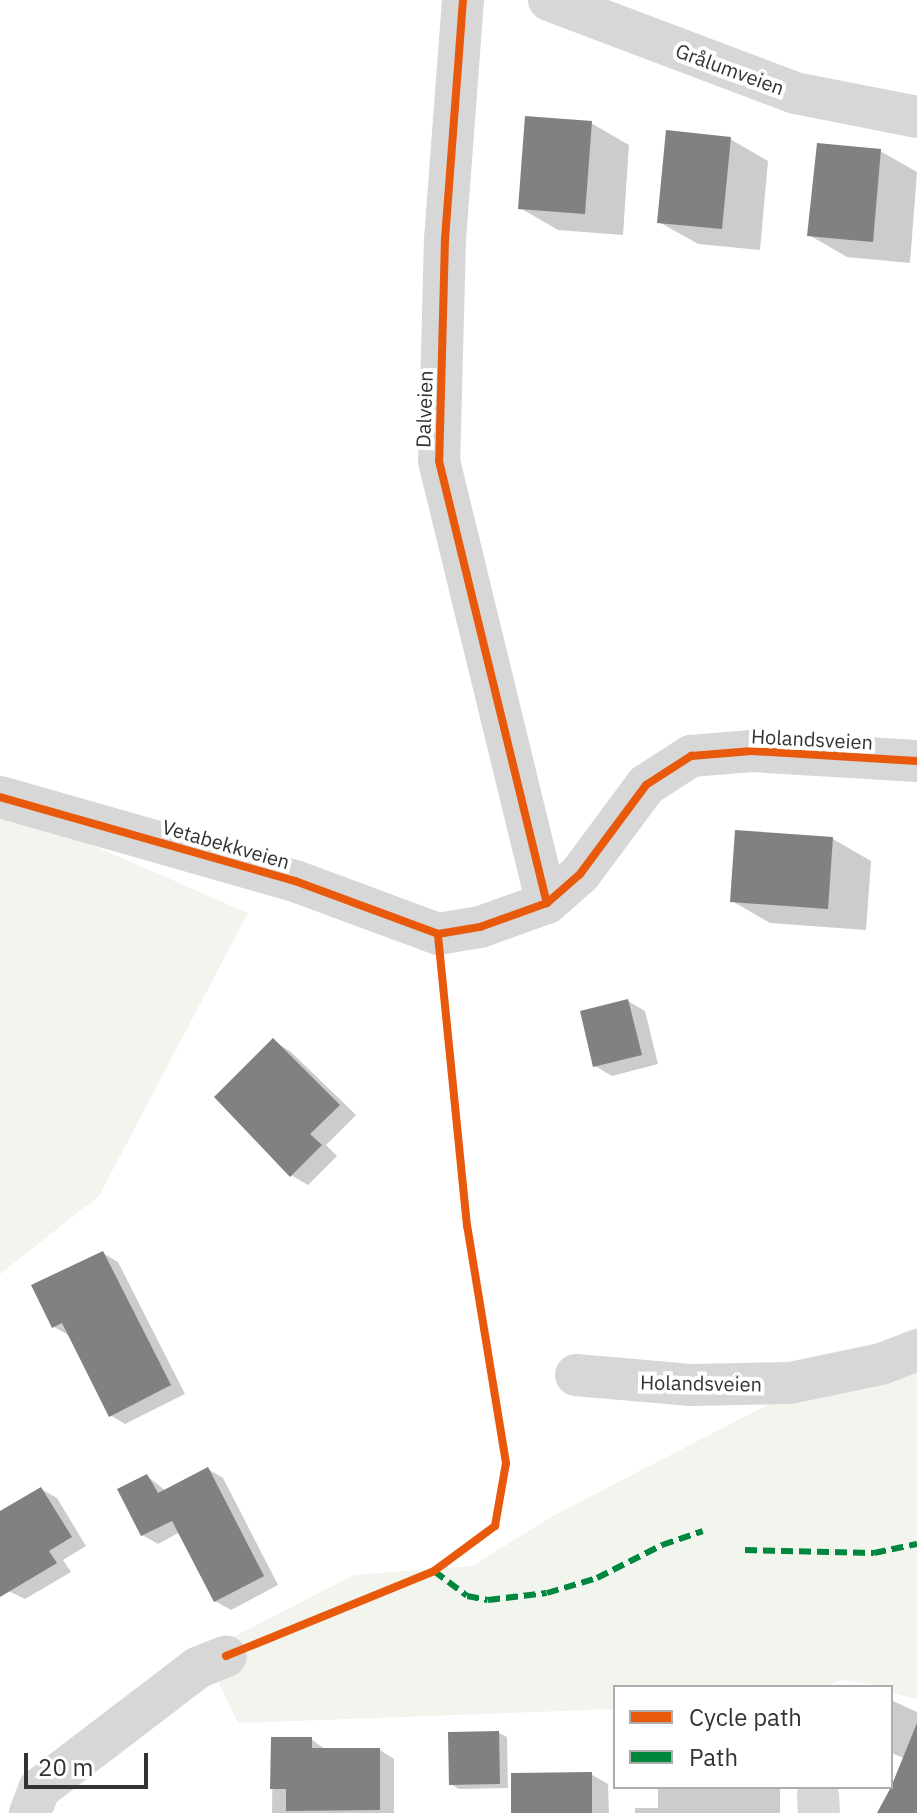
<!DOCTYPE html>
<html>
<head>
<meta charset="utf-8">
<style>
  body { margin:0 }
  #map { position:relative; width:917px; height:1813px; overflow:hidden; background:#fff; font-family:"IBM Plex Sans",sans-serif }
  div>[style] { position:absolute }
  .green>* { inset:0; background:#f1f5ed }
  .shadow>* { inset:0; background:#0003 }
  .building>* { inset:0; background:#818181 }
  .minor>* { height:42px; margin:-21px; padding:0 21px; transform-origin:21px; border-radius:21px; background:#d7d7d7 }
  .quiet>* { height:6px; margin-top:-3px; transform-origin:0; background:repeating-linear-gradient(90deg,#00873e 0 12px,transparent 0 18px) }
  .cycleway>* { height:8px; margin:-4px; padding:0 4px; transform-origin:4px; border-radius:4px; background:#e8590c }
  span { translate:-50% -50%; white-space:nowrap; text-align:center; line-height:1.15; -webkit-text-stroke:8px #fff; paint-order:stroke }
  .street-label { font-size:20px; color:#333 }
  .legend { position:absolute; left:613px; top:1685px; width:280px; height:104px; box-sizing:border-box; background:#fff; border:2px solid #adadad; margin:0; padding:10px 14px; list-style:none; font-size:24px; color:#333 }
  .legend li { display:flex; align-items:center; gap:16px; height:40px }
  .legend b { width:40px; border:2px solid #adadad }
  .scale { position:absolute; left:24px; top:1753px; width:124px; height:36px; box-sizing:border-box; border:4px solid #333; border-top:0; padding-left:10px; font-size:24px; line-height:28px; white-space:nowrap; color:#333; -webkit-text-stroke:6px #fff; paint-order:stroke }
</style>
</head>
<body>
<div id="map">
  <div class="green">
    <div style="clip-path:polygon(0 805px,248px 913px,99px 1196px,0 1274px)"></div>
    <div style="clip-path:polygon(917px 1327px,917px 1699px,891px 1693px,891px 1687px,842px 1680px,825px 1687px,615px 1687px,615px 1709px,238px 1723px,204px 1652px,354px 1575px,472px 1566px,551px 1517px)"></div>
  </div>
  <div class="shadow">
    <div style="clip-path:polygon(591px 123px,629px 145px,623px 235px,558px 230px,520px 208px)"></div>
    <div style="clip-path:polygon(730px 139px,768px 161px,760px 250px,698px 244px,659px 222px)"></div>
    <div style="clip-path:polygon(880px 151px,917px 172px,910px 263px,847px 257px,809px 235px)"></div>
    <div style="clip-path:polygon(833px 839px,871px 861px,866px 930px,770px 923px,732px 901px)"></div>
    <div style="clip-path:polygon(628px 1001px,645px 1011px,658px 1064px,612px 1076px,595px 1066px)"></div>
    <div style="clip-path:polygon(273px 1041px,290px 1051px,356px 1115px,326px 1145px,337px 1156px,308px 1185px,291px 1175px)"></div>
    <div style="clip-path:polygon(103px 1253px,118px 1262px,185px 1394px,125px 1424px,110px 1415px,70px 1336px,54px 1327px)"></div>
    <div style="clip-path:polygon(208px 1469px,223px 1478px,278px 1585px,231px 1610px,215px 1601px,180px 1532px,158px 1544px,142px 1535px,147px 1476px,166px 1491px)"></div>
    <div style="clip-path:polygon(41px 1489px,57px 1498px,86px 1546px,63px 1560px,71px 1572px,25px 1599px,0 1587px,0 1511px)"></div>
    <div style="clip-path:polygon(891px 1700px,917px 1712px,917px 1813px,892px 1813px,882px 1807px,904px 1758px,891px 1753px)"></div>
    <div style="clip-path:polygon(499px 1733px,507px 1737px,508px 1788px,459px 1789px,451px 1784px)"></div>
    <div style="clip-path:polygon(273px 1739px,311px 1739px,326px 1750px,380px 1750px,394px 1759px,394px 1813px,272px 1813px)"></div>
    <div style="clip-path:polygon(591px 1774px,608px 1784px,609px 1813px,513px 1813px)"></div>
    <div style="clip-path:polygon(658px 1787px,780px 1787px,780px 1813px,635px 1813px,635px 1808px,658px 1808px)"></div>
  </div>
  <div class="building">
    <div style="clip-path:polygon(525px 116px,592px 121px,585px 214px,518px 209px)"></div>
    <div style="clip-path:polygon(666px 130px,731px 137px,722px 229px,657px 223px)"></div>
    <div style="clip-path:polygon(817px 143px,881px 149px,873px 242px,807px 236px)"></div>
    <div style="clip-path:polygon(735px 830px,833px 837px,828px 909px,730px 902px)"></div>
    <div style="clip-path:polygon(628px 999px,642px 1055px,593px 1067px,580px 1011px)"></div>
    <div style="clip-path:polygon(273px 1038px,340px 1105px,310px 1134px,322px 1145px,290px 1177px,214px 1097px)"></div>
    <div style="clip-path:polygon(103px 1251px,171px 1385px,109px 1417px,62px 1323px,52px 1328px,31px 1285px)"></div>
    <div style="clip-path:polygon(208px 1467px,264px 1576px,214px 1602px,172px 1521px,141px 1536px,117px 1489px,147px 1474px,158px 1493px)"></div>
    <div style="clip-path:polygon(41px 1487px,72px 1537px,49px 1551px,57px 1563px,0 1597px,0 1511px)"></div>
    <div style="clip-path:polygon(917px 1723px,917px 1813px,877px 1813px,891px 1787px)"></div>
    <div style="clip-path:polygon(499px 1731px,500px 1784px,449px 1785px,448px 1732px)"></div>
    <div style="clip-path:polygon(271px 1737px,312px 1737px,312px 1748px,380px 1748px,380px 1810px,286px 1811px,286px 1789px,270px 1789px)"></div>
    <div style="clip-path:polygon(592px 1772px,592px 1813px,511px 1813px,511px 1773px)"></div>
  </div>
  <div class="minor">
    <div style="left:463px;top:0;width:240px;rotate:94.3deg"></div>
    <div style="left:445px;top:239px;width:222px;rotate:91.5deg"></div>
    <div style="left:439px;top:461px;width:455px;rotate:76.3deg"></div>
    <div style="left:549px;top:0;width:263px;rotate:20.7deg"></div>
    <div style="left:795px;top:93px;width:124px;rotate:11.1deg"></div>
    <div style="left:0;top:797px;width:307px;rotate:15.9deg"></div>
    <div style="left:295px;top:881px;width:153px;rotate:20.3deg"></div>
    <div style="left:438px;top:934px;width:43px;rotate:-9.5deg"></div>
    <div style="left:480px;top:927px;width:71px;rotate:-19.7deg"></div>
    <div style="left:547px;top:903px;width:44px;rotate:-41.3deg"></div>
    <div style="left:580px;top:874px;width:111px;rotate:-53.4deg"></div>
    <div style="left:646px;top:785px;width:54px;rotate:-32.8deg"></div>
    <div style="left:691px;top:756px;width:61px;rotate:-4.7deg"></div>
    <div style="left:752px;top:751px;width:165px;rotate:3.5deg"></div>
    <div style="left:576px;top:1375px;width:115px;rotate:5deg"></div>
    <div style="left:691px;top:1385px;width:99px;rotate:-1.2deg"></div>
    <div style="left:790px;top:1383px;width:93px;rotate:-11.8deg"></div>
    <div style="left:881px;top:1364px;width:39px;rotate:-21deg"></div>
    <div style="left:818px;top:1795px;width:18px;rotate:87deg"></div>
    <div style="left:30px;top:1813px;width:26px;rotate:-69deg"></div>
    <div style="left:39px;top:1789px;width:199px;rotate:-37.4deg"></div>
    <div style="left:197px;top:1668px;width:31px;rotate:-22deg"></div>
  </div>
  <div class="quiet">
    <div style="left:745px;top:1550px;width:129px;rotate:1.3deg"></div>
    <div style="left:874px;top:1553px;width:44px;rotate:-11.8deg"></div>
    <div style="left:434px;top:1571px;width:41px;rotate:37.1deg"></div>
    <div style="left:467px;top:1596px;width:21px;rotate:11deg"></div>
    <div style="left:488px;top:1600px;width:59px;rotate:-6.8deg"></div>
    <div style="left:547px;top:1593px;width:52px;rotate:-16.7deg"></div>
    <div style="left:597px;top:1578px;width:73px;rotate:-26.9deg"></div>
    <div style="left:662px;top:1545px;width:43px;rotate:-18.9deg"></div>
  </div>
  <div class="cycleway">
    <div style="left:463px;top:0;width:240px;rotate:94.3deg"></div>
    <div style="left:445px;top:239px;width:222px;rotate:91.5deg"></div>
    <div style="left:439px;top:461px;width:455px;rotate:76.3deg"></div>
    <div style="left:0;top:797px;width:307px;rotate:15.9deg"></div>
    <div style="left:295px;top:881px;width:153px;rotate:20.3deg"></div>
    <div style="left:438px;top:934px;width:43px;rotate:-9.5deg"></div>
    <div style="left:480px;top:927px;width:71px;rotate:-19.7deg"></div>
    <div style="left:547px;top:903px;width:44px;rotate:-41.3deg"></div>
    <div style="left:580px;top:874px;width:111px;rotate:-53.4deg"></div>
    <div style="left:646px;top:785px;width:54px;rotate:-32.8deg"></div>
    <div style="left:691px;top:756px;width:61px;rotate:-4.7deg"></div>
    <div style="left:752px;top:751px;width:165px;rotate:3.5deg"></div>
    <div style="left:226px;top:1656px;width:225px;rotate:-22.2deg"></div>
    <div style="left:434px;top:1571px;width:76px;rotate:-36.4deg"></div>
    <div style="left:495px;top:1526px;width:64px;rotate:-80.1deg"></div>
    <div style="left:506px;top:1463px;width:240px;rotate:-99.3deg"></div>
    <div style="left:467px;top:1226px;width:293px;rotate:-95.7deg"></div>
  </div>
  <div class="street-label">
    <span style="left:730px;top:69px;rotate:20deg">Grålumveien</span>
    <span style="left:424px;top:409px;rotate:-88deg">Dalveien</span>
    <span style="left:812px;top:739px;rotate:3deg">Holandsveien</span>
    <span style="left:226px;top:844px;rotate:16deg">Vetabekkveien</span>
    <span style="left:701px;top:1383px;rotate:1deg">Holandsveien</span>
  </div>
  <ul class="legend">
  <li><b style="height:10px;background:#e8590c"></b>Cycle path</li>
  <li><b style="height:10px;background:#00873e"></b>Path</li>
  </ul>
  <div class="scale">20 m</div>
</div>
</body>
</html>
